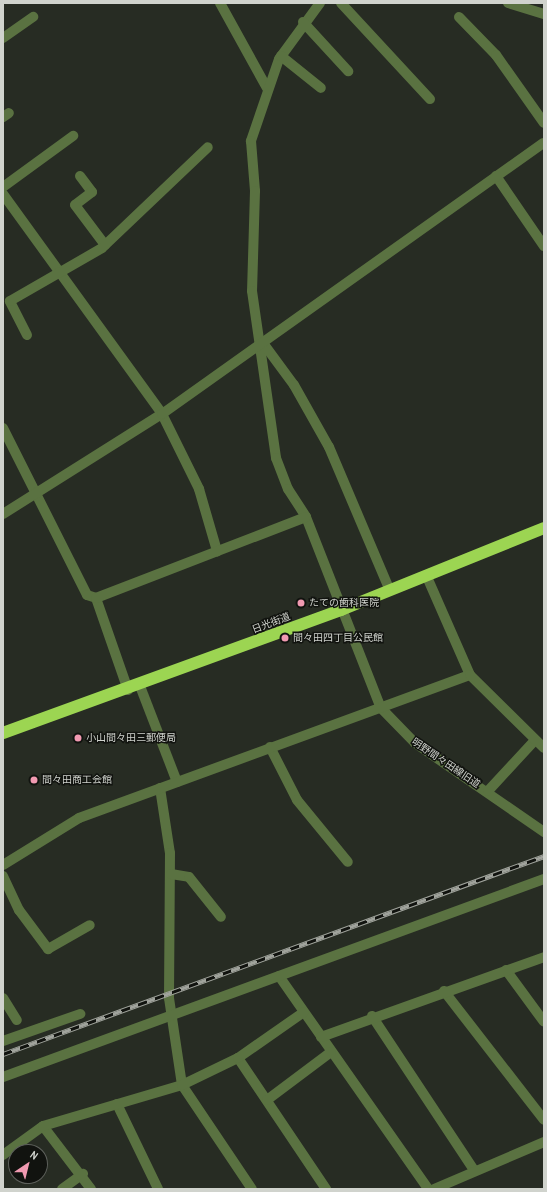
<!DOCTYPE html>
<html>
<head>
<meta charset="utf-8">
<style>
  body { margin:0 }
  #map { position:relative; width:547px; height:1192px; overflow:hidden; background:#272c23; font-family:"Archivo Narrow","Noto Sans JP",sans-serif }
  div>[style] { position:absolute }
  .minor>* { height:10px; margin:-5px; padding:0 5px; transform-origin:5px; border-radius:5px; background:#5a7241 }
  .highway>* { height:12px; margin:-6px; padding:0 6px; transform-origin:6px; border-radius:6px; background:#9cd552 }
  .rail>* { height:4.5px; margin-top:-2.25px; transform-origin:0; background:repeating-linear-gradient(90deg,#11130f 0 9px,#a0a39c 0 18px); box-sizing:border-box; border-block:1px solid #a0a39c }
  .dots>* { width:11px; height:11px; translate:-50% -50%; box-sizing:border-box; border:2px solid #11130f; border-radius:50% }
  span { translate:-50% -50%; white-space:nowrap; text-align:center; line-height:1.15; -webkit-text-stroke:3px #11130f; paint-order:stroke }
  .poi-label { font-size:10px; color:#d0d3cd }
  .left { translate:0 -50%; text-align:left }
  .street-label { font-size:10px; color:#d0d3cd }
  .frame { position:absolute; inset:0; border:4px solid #d0d3cd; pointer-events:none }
  .north { position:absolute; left:8px; top:1144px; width:40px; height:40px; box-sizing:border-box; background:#11130f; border:1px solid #5d605b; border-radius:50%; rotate:35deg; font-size:11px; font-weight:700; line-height:16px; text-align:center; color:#d0d3cd }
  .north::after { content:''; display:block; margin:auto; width:14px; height:18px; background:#f19ab1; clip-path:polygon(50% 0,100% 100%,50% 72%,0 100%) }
</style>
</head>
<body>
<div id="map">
  <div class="minor">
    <div style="left:220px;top:3px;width:97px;rotate:61.1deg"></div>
    <div style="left:320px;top:3px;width:69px;rotate:126.2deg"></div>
    <div style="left:279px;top:59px;width:87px;rotate:108.9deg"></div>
    <div style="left:251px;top:141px;width:50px;rotate:85.4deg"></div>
    <div style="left:255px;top:191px;width:100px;rotate:91.7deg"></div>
    <div style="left:252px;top:291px;width:169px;rotate:81.8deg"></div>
    <div style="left:276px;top:458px;width:33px;rotate:69deg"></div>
    <div style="left:288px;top:489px;width:33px;rotate:57deg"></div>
    <div style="left:306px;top:517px;width:205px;rotate:68.6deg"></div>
    <div style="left:381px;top:708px;width:49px;rotate:45.8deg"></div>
    <div style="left:415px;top:743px;width:157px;rotate:34.6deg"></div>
    <div style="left:341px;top:3px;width:131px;rotate:47.2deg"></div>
    <div style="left:508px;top:3px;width:38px;rotate:17deg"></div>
    <div style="left:459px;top:17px;width:53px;rotate:45.8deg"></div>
    <div style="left:496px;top:55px;width:83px;rotate:54.8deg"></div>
    <div style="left:303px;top:22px;width:67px;rotate:47.4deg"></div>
    <div style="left:3px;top:38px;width:37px;rotate:-35deg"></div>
    <div style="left:281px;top:56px;width:51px;rotate:38.7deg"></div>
    <div style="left:3px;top:117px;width:7px;rotate:-34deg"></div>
    <div style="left:80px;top:176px;width:20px;rotate:53deg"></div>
    <div style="left:92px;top:192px;width:21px;rotate:143deg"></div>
    <div style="left:75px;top:205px;width:50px;rotate:53.1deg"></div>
    <div style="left:496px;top:176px;width:85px;rotate:55.6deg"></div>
    <div style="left:3px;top:187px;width:87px;rotate:-36.1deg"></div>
    <div style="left:3px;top:194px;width:271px;rotate:54.1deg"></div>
    <div style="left:162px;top:414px;width:84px;rotate:63.7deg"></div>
    <div style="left:199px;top:489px;width:65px;rotate:73.8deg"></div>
    <div style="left:27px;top:335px;width:38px;rotate:-117deg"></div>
    <div style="left:10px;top:301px;width:106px;rotate:-29.9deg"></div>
    <div style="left:102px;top:248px;width:146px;rotate:-43.6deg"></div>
    <div style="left:263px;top:343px;width:52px;rotate:53.6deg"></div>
    <div style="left:294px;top:385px;width:71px;rotate:60.6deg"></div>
    <div style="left:329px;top:447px;width:156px;rotate:67deg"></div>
    <div style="left:3px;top:428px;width:187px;rotate:63.3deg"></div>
    <div style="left:87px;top:595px;width:9px;rotate:18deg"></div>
    <div style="left:3px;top:514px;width:188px;rotate:-32.2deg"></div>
    <div style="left:162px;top:414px;width:468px;rotate:-35.4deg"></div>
    <div style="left:427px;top:577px;width:107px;rotate:66.3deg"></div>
    <div style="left:140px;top:686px;width:103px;rotate:68.9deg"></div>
    <div style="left:128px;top:690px;width:97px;rotate:-109.2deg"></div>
    <div style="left:96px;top:598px;width:225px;rotate:-21.1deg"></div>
    <div style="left:270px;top:747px;width:59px;rotate:63deg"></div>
    <div style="left:297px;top:800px;width:80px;rotate:50.6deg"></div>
    <div style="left:160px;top:788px;width:66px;rotate:81.3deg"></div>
    <div style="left:170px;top:853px;width:145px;rotate:90.4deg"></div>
    <div style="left:169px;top:998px;width:88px;rotate:81.5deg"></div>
    <div style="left:182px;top:1085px;width:125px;rotate:56.1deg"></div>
    <div style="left:488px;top:791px;width:69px;rotate:-47.3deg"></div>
    <div style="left:3px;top:865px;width:89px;rotate:-31.7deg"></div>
    <div style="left:79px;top:818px;width:416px;rotate:-20.1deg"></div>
    <div style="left:470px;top:675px;width:104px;rotate:44.6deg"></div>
    <div style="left:171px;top:874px;width:18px;rotate:9deg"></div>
    <div style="left:189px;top:877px;width:51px;rotate:51.3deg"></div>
    <div style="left:3px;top:876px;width:38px;rotate:65deg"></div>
    <div style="left:19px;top:910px;width:49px;rotate:53.4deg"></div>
    <div style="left:48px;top:949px;width:48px;rotate:-29.7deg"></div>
    <div style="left:506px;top:970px;width:64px;rotate:53.8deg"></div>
    <div style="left:279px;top:976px;width:260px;rotate:55deg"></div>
    <div style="left:444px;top:991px;width:163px;rotate:52.2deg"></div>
    <div style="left:3px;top:998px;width:26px;rotate:58deg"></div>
    <div style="left:372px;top:1016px;width:185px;rotate:56.5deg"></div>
    <div style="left:321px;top:1037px;width:237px;rotate:-19.7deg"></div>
    <div style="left:3px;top:1041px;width:82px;rotate:-19.3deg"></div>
    <div style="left:238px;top:1058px;width:158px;rotate:56.1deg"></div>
    <div style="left:3px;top:1077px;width:576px;rotate:-20.1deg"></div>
    <div style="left:267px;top:1100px;width:80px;rotate:-36.9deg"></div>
    <div style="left:117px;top:1104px;width:94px;rotate:64.2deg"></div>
    <div style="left:3px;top:1155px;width:49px;rotate:-35.9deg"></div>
    <div style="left:62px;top:1189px;width:26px;rotate:-36deg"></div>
    <div style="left:91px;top:1189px;width:79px;rotate:-127.3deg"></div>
    <div style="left:43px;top:1126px;width:145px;rotate:-16.4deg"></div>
    <div style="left:182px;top:1085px;width:62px;rotate:-25.7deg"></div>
    <div style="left:238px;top:1058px;width:80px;rotate:-34.9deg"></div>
    <div style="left:434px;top:1189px;width:120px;rotate:-23.1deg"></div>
  </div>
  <div class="highway">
    <div style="left:3px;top:733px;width:360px;rotate:-20deg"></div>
    <div style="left:341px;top:610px;width:219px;rotate:-22deg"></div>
  </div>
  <div class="rail">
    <div style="left:3px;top:1054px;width:576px;rotate:-20.1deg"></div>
  </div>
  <div class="dots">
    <div style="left:301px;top:603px;background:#f19ab1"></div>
    <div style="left:285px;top:638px;background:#f19ab1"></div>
    <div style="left:78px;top:738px;background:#f19ab1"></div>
    <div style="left:34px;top:780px;background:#f19ab1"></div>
  </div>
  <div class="poi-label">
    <span class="left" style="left:309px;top:603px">たての歯科医院</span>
    <span class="left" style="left:293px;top:638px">間々田四丁目公民館</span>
    <span class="left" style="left:86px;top:738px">小山間々田三郵便局</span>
    <span class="left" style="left:42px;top:780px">間々田商工会館</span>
  </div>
  <div class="street-label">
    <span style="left:271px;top:623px;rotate:-21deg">日光街道</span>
    <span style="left:446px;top:763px;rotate:34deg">明野間々田線旧道</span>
  </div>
  <div class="frame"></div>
  <div class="north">N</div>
</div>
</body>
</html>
